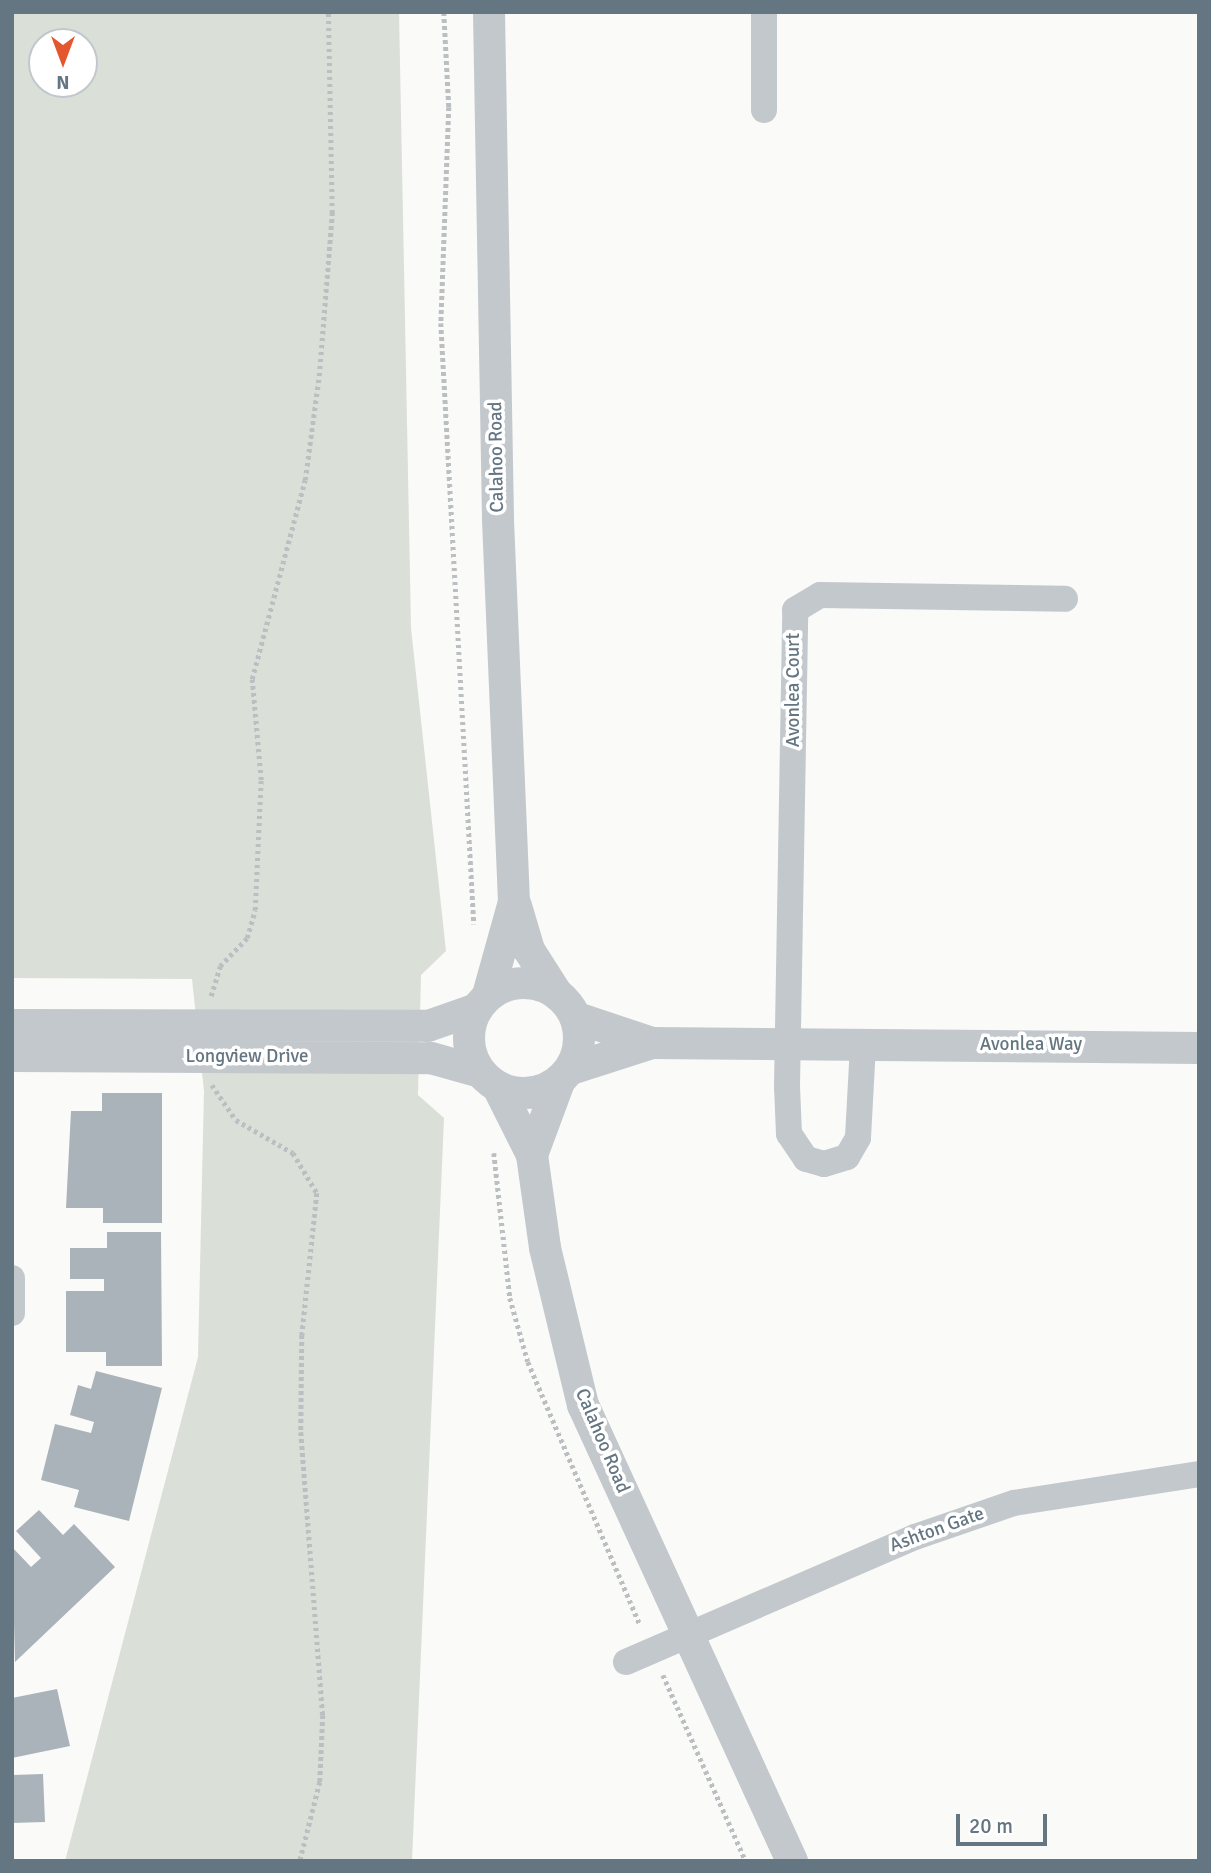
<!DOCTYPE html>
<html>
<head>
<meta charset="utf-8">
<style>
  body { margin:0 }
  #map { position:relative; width:1211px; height:1873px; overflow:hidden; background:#fafaf8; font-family:Signika,sans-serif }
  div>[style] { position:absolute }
  .green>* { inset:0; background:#dadfd7 }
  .building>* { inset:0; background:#aab3b9 }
  .path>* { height:4.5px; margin-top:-2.25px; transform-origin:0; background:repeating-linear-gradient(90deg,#bbbfc2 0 3.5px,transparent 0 7px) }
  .minor>* { height:26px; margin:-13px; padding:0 13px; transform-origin:13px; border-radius:13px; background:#c3c8cc }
  .tertiary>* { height:32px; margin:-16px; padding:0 16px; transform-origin:16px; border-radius:16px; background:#c3c8cc }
  .tertiary>.ring { margin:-16px; padding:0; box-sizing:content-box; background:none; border:32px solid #c3c8cc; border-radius:50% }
  span { translate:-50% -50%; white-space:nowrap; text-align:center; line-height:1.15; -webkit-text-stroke:7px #fff; paint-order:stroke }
  .street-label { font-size:19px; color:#657683 }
  .frame { position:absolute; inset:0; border:14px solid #657683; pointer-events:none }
  .north { position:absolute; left:28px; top:28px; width:70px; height:70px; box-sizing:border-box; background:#fff; border:2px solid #c1c8cd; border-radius:50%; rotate:180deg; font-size:19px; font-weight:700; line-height:28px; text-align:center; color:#657683 }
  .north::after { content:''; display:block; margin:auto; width:24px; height:32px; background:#e4572e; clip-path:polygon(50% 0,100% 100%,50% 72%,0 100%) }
  .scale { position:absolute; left:956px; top:1814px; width:91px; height:32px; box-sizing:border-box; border:4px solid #657683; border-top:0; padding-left:9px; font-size:21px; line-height:24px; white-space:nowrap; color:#657683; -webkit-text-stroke:5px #fff; paint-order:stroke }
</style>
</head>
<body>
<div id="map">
  <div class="green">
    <div style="clip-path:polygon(evenodd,13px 12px,399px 12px,411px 628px,446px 951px,421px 975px,418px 1095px,444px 1118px,412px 1861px,65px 1861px,198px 1357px,204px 1091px,192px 979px,12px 978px,13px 12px,42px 42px,84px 42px,84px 84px,42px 84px,42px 42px)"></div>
  </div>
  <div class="building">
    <div style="clip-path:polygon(102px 1093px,162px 1093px,162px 1223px,103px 1223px,103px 1208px,66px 1208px,71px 1111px,102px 1111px)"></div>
    <div style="clip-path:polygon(107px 1232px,161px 1232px,162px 1366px,106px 1366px,106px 1352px,66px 1352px,66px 1291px,104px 1291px,104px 1279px,70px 1279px,70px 1248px,107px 1248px)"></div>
    <div style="clip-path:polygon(96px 1371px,162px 1388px,129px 1521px,74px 1507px,79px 1490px,41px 1480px,55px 1424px,91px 1433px,94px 1422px,70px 1415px,78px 1385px,91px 1389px)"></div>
    <div style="clip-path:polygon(39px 1510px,63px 1535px,74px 1524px,115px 1567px,15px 1662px,12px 1547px,31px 1567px,41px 1558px,16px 1531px)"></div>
    <div style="clip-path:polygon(57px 1689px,70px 1746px,12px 1758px,12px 1698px)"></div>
    <div style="clip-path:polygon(43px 1774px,45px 1822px,12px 1823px,12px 1775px)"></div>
  </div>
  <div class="path">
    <div style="left:444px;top:12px;width:95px;rotate:87deg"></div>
    <div style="left:449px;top:107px;width:216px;rotate:92.1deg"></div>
    <div style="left:441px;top:323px;width:602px;rotate:86.86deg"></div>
    <div style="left:211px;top:996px;width:31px;rotate:-73deg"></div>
    <div style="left:220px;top:966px;width:39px;rotate:-46deg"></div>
    <div style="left:247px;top:938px;width:29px;rotate:-74deg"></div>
    <div style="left:255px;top:910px;width:130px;rotate:-87.4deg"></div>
    <div style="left:261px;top:780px;width:101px;rotate:-95.1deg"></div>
    <div style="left:252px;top:679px;width:206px;rotate:-75.1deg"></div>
    <div style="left:305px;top:480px;width:105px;rotate:-82.3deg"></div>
    <div style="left:319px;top:376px;width:164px;rotate:-85.4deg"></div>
    <div style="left:332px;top:213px;width:201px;rotate:-91.1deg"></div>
    <div style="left:212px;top:1085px;width:42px;rotate:55.6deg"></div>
    <div style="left:236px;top:1120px;width:66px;rotate:30.1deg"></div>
    <div style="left:293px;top:1153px;width:47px;rotate:59deg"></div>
    <div style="left:317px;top:1193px;width:143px;rotate:96deg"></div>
    <div style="left:302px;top:1335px;width:97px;rotate:90.6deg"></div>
    <div style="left:301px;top:1432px;width:284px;rotate:85.6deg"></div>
    <div style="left:323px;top:1715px;width:67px;rotate:92.6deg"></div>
    <div style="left:320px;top:1782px;width:81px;rotate:104.2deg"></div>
    <div style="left:494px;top:1153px;width:146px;rotate:83.7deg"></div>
    <div style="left:510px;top:1298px;width:66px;rotate:74.3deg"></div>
    <div style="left:528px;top:1362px;width:286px;rotate:66.9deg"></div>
    <div style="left:663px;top:1675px;width:204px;rotate:66deg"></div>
  </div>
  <div class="minor">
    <div style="left:764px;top:12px;width:98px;rotate:90deg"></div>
    <div style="left:863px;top:1045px;width:93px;rotate:93.1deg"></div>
    <div style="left:858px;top:1138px;width:22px;rotate:120deg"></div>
    <div style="left:847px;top:1157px;width:24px;rotate:163deg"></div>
    <div style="left:824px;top:1164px;width:19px;rotate:-164deg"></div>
    <div style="left:806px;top:1159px;width:30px;rotate:-124deg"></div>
    <div style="left:789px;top:1134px;width:48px;rotate:-92.4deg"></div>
    <div style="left:787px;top:1086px;width:476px;rotate:-89deg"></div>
    <div style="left:795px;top:610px;width:29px;rotate:-31deg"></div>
    <div style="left:820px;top:595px;width:245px;rotate:0.9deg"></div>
    <div style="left:12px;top:1278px;width:35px;rotate:90deg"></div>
    <div style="left:626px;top:1662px;width:315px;rotate:-23.4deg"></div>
    <div style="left:915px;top:1537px;width:105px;rotate:-19deg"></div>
    <div style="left:1014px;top:1503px;width:187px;rotate:-8.9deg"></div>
  </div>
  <div class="tertiary">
    <div style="left:516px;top:906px;width:46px;rotate:73.5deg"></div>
    <div style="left:529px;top:950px;width:49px;rotate:57.6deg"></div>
    <div class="ring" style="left:469px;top:983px;width:78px;height:78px"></div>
    <div style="left:488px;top:995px;width:97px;rotate:-74.4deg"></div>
    <div style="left:514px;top:902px;width:384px;rotate:-92.4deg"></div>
    <div style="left:498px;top:518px;width:506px;rotate:-91.02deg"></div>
    <div style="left:577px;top:1018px;width:79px;rotate:18.4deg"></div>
    <div style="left:652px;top:1043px;width:547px;rotate:0.52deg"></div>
    <div style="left:12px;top:1025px;width:416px;rotate:0.1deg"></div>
    <div style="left:428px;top:1026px;width:52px;rotate:-19.1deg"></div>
    <div style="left:12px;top:1056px;width:419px;rotate:0.3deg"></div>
    <div style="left:431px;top:1058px;width:51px;rotate:15.9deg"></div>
    <div style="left:571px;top:1069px;width:85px;rotate:-17.8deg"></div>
    <div style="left:498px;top:1087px;width:76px;rotate:63.4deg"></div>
    <div style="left:532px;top:1155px;width:94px;rotate:82deg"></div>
    <div style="left:545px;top:1248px;width:162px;rotate:76.4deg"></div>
    <div style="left:583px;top:1405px;width:502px;rotate:65.38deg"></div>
    <div style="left:532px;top:1155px;width:78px;rotate:-69.7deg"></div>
  </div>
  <div class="street-label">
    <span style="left:497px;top:457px;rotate:-91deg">Calahoo Road</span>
    <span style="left:794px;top:690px;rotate:-90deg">Avonlea Court</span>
    <span style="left:1031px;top:1045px">Avonlea Way</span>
    <span style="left:247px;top:1057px">Longview Drive</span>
    <span style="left:602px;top:1441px;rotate:67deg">Calahoo Road</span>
    <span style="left:937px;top:1530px;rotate:-20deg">Ashton Gate</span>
  </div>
  <div class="frame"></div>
  <div class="north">N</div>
  <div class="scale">20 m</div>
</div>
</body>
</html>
